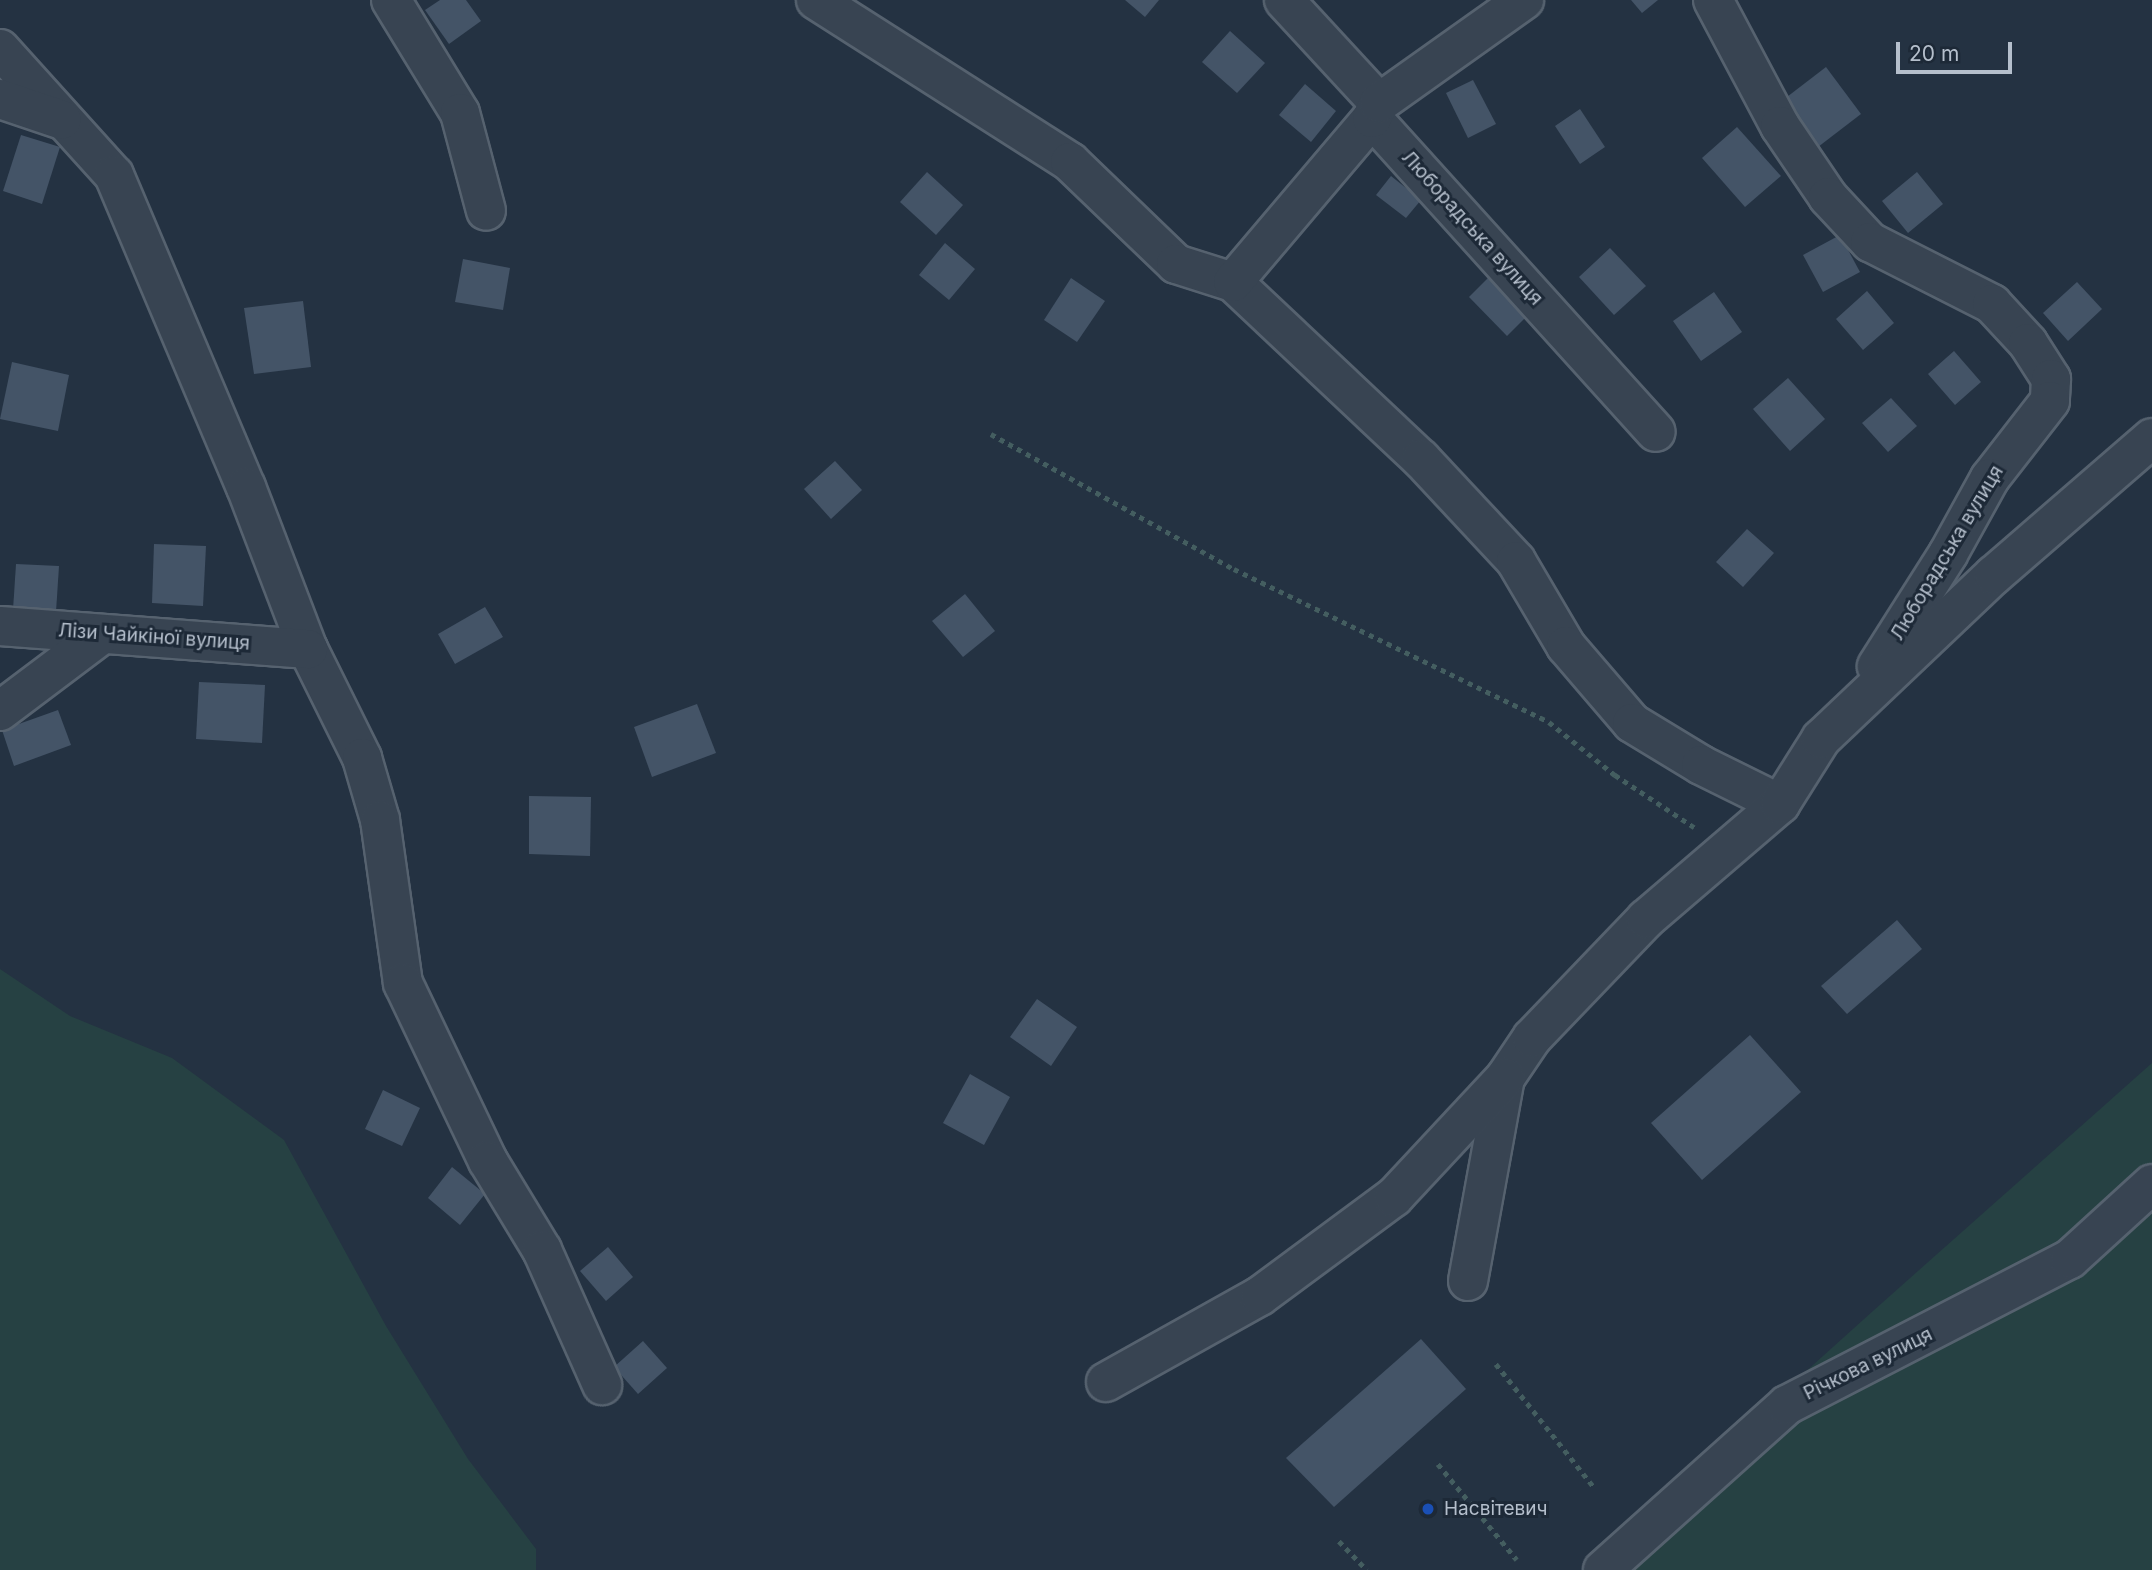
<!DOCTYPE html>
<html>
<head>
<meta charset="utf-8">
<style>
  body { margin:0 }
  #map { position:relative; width:2152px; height:1570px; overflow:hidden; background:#243242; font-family:Inter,sans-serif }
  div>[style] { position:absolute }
  .green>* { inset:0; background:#264143 }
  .building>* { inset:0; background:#445467 }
  .path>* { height:4.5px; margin-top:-2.25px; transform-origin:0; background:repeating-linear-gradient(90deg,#445e60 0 5px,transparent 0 10px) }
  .roads { filter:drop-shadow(2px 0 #56626f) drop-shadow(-2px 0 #56626f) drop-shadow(0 2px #56626f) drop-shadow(0 -2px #56626f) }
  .minor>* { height:38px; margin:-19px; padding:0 19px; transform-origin:19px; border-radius:19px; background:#384452 }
  .dots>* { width:19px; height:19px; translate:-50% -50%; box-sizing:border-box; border:4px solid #1d2937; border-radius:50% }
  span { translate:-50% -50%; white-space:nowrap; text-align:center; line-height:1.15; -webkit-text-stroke:6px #1d2937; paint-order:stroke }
  .street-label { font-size:19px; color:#b5bfcc }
  .poi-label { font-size:19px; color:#b5bfcc }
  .left { translate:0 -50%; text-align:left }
  .scale { position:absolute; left:1896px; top:42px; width:116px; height:32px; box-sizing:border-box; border:4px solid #b5bfcc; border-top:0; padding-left:9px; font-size:21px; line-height:24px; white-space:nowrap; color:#b5bfcc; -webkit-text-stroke:5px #1d2937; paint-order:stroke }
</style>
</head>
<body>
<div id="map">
  <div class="green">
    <div style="clip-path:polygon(0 969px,70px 1016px,172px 1058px,284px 1140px,386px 1326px,468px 1459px,536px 1549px,536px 1570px,0 1570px)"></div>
    <div style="clip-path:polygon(2152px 1063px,2152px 1570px,1585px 1570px,1873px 1311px)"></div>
  </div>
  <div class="building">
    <div style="clip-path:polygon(440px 0,466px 0,481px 21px,449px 44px,425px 10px)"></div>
    <div style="clip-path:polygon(1125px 0,1159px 0,1145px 17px)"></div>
    <div style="clip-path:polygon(1631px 0,1658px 0,1642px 13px)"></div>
    <div style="clip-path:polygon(1230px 31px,1265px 63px,1237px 93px,1202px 62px)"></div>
    <div style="clip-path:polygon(1826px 67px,1861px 114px,1818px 147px,1783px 100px)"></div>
    <div style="clip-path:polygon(1473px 80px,1496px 124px,1468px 138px,1446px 93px)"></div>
    <div style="clip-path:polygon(1305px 84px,1336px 111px,1311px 142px,1279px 115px)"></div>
    <div style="clip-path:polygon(1580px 109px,1605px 147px,1580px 164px,1555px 126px)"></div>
    <div style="clip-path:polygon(1737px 127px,1781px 176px,1745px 207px,1702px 158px)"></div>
    <div style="clip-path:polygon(21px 135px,60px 147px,42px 204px,3px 191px)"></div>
    <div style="clip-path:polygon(927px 172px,963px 205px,936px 235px,900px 202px)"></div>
    <div style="clip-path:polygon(1917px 172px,1943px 204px,1908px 233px,1882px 201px)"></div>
    <div style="clip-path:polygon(1391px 176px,1421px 200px,1406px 218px,1376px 195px)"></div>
    <div style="clip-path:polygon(1840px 235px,1860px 272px,1823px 292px,1803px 255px)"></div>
    <div style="clip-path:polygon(945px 243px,975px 269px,949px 300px,919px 275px)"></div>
    <div style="clip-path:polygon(1610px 248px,1646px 286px,1614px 315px,1579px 277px)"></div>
    <div style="clip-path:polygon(463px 259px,510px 268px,503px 310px,455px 302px)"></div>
    <div style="clip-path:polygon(1492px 274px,1530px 313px,1507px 336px,1469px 297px)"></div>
    <div style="clip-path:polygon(1071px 278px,1105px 301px,1077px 342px,1044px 320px)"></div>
    <div style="clip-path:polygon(2077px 282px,2102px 309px,2068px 341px,2043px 313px)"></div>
    <div style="clip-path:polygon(1867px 291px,1894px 323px,1863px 350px,1836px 319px)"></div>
    <div style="clip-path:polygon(1714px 292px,1742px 332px,1701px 361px,1673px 321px)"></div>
    <div style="clip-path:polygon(303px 301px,311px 367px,254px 374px,244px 308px)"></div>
    <div style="clip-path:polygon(1954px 351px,1981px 382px,1955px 405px,1928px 374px)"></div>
    <div style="clip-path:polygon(12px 362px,69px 375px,58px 431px,0 419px)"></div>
    <div style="clip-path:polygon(1788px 378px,1825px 419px,1790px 451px,1753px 409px)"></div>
    <div style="clip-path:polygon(1891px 398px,1917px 426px,1888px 452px,1862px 423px)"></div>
    <div style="clip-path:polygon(835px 461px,862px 490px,831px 519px,804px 489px)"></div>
    <div style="clip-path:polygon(1747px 529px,1774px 553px,1743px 587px,1716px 562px)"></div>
    <div style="clip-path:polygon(154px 544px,206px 546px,203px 606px,152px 603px)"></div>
    <div style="clip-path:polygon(16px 564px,59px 566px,56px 612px,13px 610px)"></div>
    <div style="clip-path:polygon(965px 594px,995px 631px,963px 657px,932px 621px)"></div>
    <div style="clip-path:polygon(485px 607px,503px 637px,455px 664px,438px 634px)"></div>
    <div style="clip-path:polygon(199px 682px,265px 685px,262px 743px,196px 739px)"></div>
    <div style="clip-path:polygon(697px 704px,716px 753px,652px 777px,634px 727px)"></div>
    <div style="clip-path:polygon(58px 710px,71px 745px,14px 766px,2px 730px)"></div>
    <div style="clip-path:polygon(529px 796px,591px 797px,590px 856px,529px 854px)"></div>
    <div style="clip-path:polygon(1897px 920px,1922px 949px,1847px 1014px,1821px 986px)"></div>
    <div style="clip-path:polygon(1037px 999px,1077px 1027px,1051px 1066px,1010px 1037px)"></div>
    <div style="clip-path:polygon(1750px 1035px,1801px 1092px,1702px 1180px,1651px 1123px)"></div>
    <div style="clip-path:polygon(970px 1074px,1010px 1097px,984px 1145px,943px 1123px)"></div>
    <div style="clip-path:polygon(383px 1090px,420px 1108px,402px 1146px,365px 1129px)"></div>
    <div style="clip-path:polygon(452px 1167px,485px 1194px,460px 1225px,428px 1198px)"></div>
    <div style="clip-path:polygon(608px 1247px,633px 1277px,606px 1301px,580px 1271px)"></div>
    <div style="clip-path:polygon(1421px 1339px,1466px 1389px,1334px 1507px,1286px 1458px)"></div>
    <div style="clip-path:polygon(643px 1341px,667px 1368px,638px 1394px,614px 1367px)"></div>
  </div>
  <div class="path">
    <div style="left:991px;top:434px;width:278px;rotate:29.1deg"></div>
    <div style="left:1234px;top:569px;width:350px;rotate:25.9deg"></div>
    <div style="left:1549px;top:722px;width:85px;rotate:38.8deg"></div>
    <div style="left:1615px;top:775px;width:95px;rotate:33.4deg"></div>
    <div style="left:1496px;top:1364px;width:157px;rotate:51.5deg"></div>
    <div style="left:1438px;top:1464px;width:124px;rotate:50.5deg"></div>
    <div style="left:1339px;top:1541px;width:40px;rotate:46deg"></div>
  </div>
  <div class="roads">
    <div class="minor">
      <div style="left:391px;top:0;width:132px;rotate:58.6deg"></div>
      <div style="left:460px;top:113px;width:101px;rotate:75.1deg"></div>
      <div style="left:816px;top:0;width:301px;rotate:32.5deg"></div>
      <div style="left:1070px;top:162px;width:147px;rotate:43.9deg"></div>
      <div style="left:1176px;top:264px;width:60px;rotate:17.5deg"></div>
      <div style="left:1233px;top:282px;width:258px;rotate:43.3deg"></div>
      <div style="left:1421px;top:459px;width:139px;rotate:47deg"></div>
      <div style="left:1516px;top:561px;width:99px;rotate:59.5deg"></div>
      <div style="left:1566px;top:646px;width:101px;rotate:49.4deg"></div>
      <div style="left:1632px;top:723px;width:81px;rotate:31.3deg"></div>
      <div style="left:1701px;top:765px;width:88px;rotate:26.3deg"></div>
      <div style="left:1284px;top:0;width:140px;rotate:47.3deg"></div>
      <div style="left:1713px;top:0;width:143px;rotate:62deg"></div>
      <div style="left:1780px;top:126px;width:86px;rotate:55.9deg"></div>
      <div style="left:1828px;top:197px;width:62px;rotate:47deg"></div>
      <div style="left:1870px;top:242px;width:137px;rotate:26.9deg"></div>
      <div style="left:1992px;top:304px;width:53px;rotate:47.3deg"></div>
      <div style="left:2028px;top:343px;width:43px;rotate:57.4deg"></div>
      <div style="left:2051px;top:379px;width:22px;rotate:93deg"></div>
      <div style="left:2050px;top:401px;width:98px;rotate:127.9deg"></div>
      <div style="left:1990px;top:478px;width:87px;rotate:118.9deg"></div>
      <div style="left:1948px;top:554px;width:133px;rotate:122.4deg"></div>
      <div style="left:0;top:49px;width:170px;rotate:47.9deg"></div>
      <div style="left:114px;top:175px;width:339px;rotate:67.1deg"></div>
      <div style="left:246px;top:487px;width:173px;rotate:69.1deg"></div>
      <div style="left:308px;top:649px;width:122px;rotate:63.6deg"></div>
      <div style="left:362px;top:758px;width:65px;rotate:73.8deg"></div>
      <div style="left:380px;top:820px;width:165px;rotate:82deg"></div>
      <div style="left:403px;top:983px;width:197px;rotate:64.5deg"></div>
      <div style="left:488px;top:1161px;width:104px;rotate:58.8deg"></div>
      <div style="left:542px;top:1250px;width:148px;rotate:66deg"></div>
      <div style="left:0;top:99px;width:65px;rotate:18.7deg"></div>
      <div style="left:1372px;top:118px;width:423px;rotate:47.9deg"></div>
      <div style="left:1233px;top:282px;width:215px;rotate:-49.7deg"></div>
      <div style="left:1372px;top:118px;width:17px;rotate:-65deg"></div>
      <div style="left:1379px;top:103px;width:178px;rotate:-35.4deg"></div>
      <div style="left:0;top:626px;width:309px;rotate:4.3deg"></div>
      <div style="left:0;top:711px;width:128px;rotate:-37deg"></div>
      <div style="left:1468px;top:1281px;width:206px;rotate:-79.7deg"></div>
      <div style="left:1505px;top:1078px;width:48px;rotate:-56deg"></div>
      <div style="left:1532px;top:1038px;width:165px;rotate:-46.2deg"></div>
      <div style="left:1646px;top:919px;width:177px;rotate:-40.6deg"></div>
      <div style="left:1780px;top:804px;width:77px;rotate:-57.8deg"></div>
      <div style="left:1821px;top:739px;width:238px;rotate:-43.5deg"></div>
      <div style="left:1994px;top:575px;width:209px;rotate:-40.9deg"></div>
      <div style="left:1106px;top:1382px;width:176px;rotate:-29.2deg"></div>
      <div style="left:1260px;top:1296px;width:167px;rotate:-36.5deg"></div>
      <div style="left:1394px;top:1197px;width:163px;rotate:-47deg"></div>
      <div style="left:1603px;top:1570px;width:247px;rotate:-41.9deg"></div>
      <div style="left:1787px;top:1405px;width:318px;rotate:-27.3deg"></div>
      <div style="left:2070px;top:1259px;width:111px;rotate:-42.4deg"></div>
    </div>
  </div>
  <div class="dots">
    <div style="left:1428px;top:1509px;background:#1a4fb4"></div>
  </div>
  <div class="street-label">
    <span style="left:1472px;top:228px;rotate:48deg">Люборадська вулиця</span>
    <span style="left:1947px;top:553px;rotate:-59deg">Люборадська вулиця</span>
    <span style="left:154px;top:637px;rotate:4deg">Лізи Чайкіної вулиця</span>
    <span style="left:1868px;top:1364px;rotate:-26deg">Річкова вулиця</span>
  </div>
  <div class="poi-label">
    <span class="left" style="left:1444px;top:1509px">Насвітевич</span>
  </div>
  <div class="scale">20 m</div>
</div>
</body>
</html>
